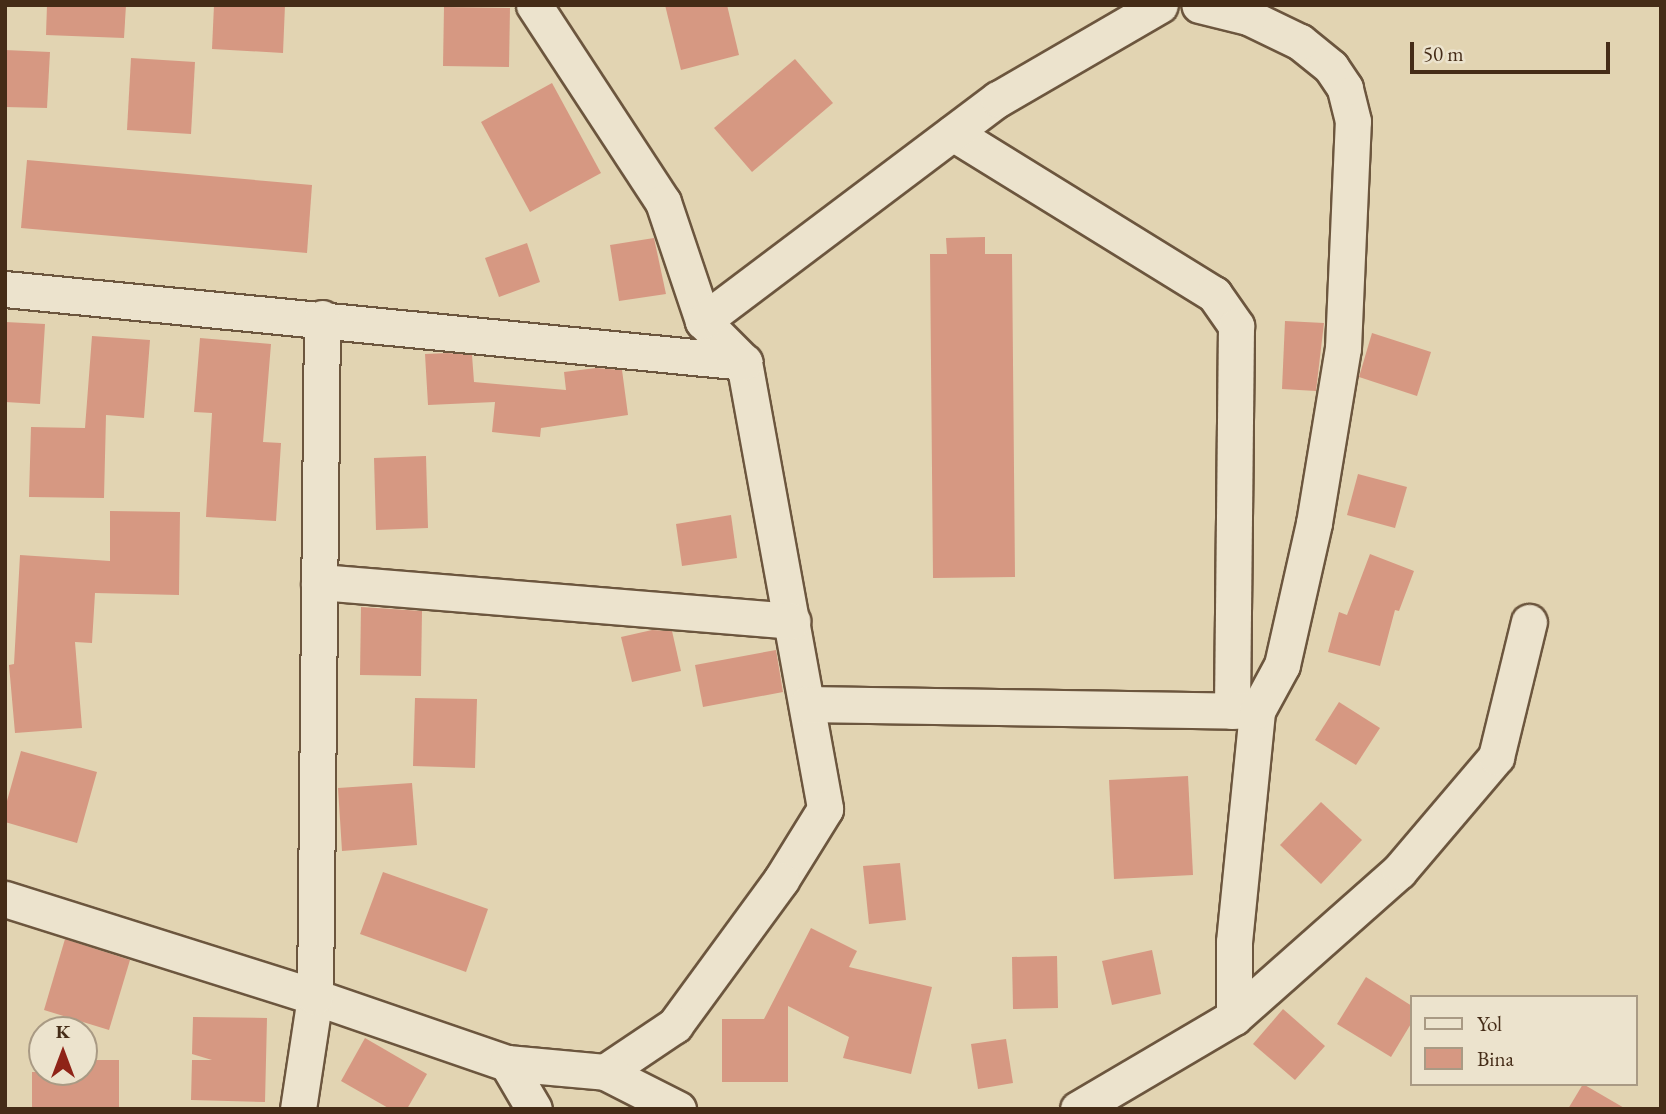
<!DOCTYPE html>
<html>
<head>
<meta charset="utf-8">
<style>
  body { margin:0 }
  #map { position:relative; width:1666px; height:1114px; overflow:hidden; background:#e2d4b2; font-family:"EB Garamond",serif }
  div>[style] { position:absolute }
  .building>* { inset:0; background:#d69882 }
  .roads { filter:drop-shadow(2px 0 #6c563e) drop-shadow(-2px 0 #6c563e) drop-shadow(0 2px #6c563e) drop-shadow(0 -2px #6c563e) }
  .minor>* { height:35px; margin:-17.5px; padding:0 17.5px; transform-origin:17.5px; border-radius:17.5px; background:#ece3cd }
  span { translate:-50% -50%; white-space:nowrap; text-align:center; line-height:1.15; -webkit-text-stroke:5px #ece3cd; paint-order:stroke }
  .frame { position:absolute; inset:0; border:7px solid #452c17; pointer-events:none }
  .legend { position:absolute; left:1410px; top:995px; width:228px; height:91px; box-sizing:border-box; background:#ece3cd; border:2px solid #a99a84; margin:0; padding:9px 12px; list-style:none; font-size:21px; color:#452c17 }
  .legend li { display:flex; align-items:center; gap:14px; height:35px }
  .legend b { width:35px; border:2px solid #a99a84 }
  .north { position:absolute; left:28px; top:1016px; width:70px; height:70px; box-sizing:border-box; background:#ece3cd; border:2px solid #a99a84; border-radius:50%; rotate:0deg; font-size:19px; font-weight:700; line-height:28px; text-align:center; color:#452c17 }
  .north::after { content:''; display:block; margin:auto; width:24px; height:32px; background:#8f2418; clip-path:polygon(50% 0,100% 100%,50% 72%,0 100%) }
  .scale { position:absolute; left:1410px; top:42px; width:200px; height:32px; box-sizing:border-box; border:4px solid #452c17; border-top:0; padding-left:9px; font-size:21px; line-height:24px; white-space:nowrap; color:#452c17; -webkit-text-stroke:5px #ece3cd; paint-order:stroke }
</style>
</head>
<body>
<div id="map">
  <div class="building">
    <div style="clip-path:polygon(47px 5px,126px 5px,124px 38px,46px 35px)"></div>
    <div style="clip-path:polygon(214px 5px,285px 5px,283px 53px,212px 49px)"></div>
    <div style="clip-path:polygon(665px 5px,727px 5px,739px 55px,681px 70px)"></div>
    <div style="clip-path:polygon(444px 7px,510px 8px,509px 67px,443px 66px)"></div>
    <div style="clip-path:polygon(5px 50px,50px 52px,47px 108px,5px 107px)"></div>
    <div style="clip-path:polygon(131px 58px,195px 62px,191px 134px,127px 130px)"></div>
    <div style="clip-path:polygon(795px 59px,833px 103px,752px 172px,714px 128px)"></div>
    <div style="clip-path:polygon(552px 83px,601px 173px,530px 212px,481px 122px)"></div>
    <div style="clip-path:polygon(27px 160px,312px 185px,307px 253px,21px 228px)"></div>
    <div style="clip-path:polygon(985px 237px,985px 254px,1012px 254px,1015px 577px,933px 578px,930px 254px,947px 254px,946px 238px)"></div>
    <div style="clip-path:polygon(654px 238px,666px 294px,619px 301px,610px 245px)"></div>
    <div style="clip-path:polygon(527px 243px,540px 282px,499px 297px,485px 258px)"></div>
    <div style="clip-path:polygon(1285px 321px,1324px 323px,1316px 391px,1282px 389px)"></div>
    <div style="clip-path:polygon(5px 322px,45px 324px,40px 404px,5px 402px)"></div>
    <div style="clip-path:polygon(1372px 333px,1431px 352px,1417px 396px,1359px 377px)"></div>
    <div style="clip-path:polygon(92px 336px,150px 340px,144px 418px,106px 415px,104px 498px,29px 497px,31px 427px,85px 428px)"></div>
    <div style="clip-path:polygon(200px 338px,271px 344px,263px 442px,281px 443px,276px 521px,206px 517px,212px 413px,194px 412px)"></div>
    <div style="clip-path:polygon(448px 353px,472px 355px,474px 382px,566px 390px,564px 372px,596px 368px,622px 370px,628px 415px,541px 428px,540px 437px,492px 432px,495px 402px,428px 405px,425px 354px)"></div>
    <div style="clip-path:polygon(426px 456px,428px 528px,376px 530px,374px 458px)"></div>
    <div style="clip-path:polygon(1358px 474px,1407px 487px,1395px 528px,1347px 515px)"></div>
    <div style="clip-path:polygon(110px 511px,180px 512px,179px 595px,95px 593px,92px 643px,75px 642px,82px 728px,15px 733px,9px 665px,14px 664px,20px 555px,110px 561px)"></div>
    <div style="clip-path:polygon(731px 515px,737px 558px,682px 566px,676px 524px)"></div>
    <div style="clip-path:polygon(1370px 554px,1414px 571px,1399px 611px,1395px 610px,1380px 666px,1328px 652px,1339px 612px,1347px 615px)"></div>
    <div style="clip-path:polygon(361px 607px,422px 611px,421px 676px,360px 675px)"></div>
    <div style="clip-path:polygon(652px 630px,672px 631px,681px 671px,632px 682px,621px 637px)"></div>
    <div style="clip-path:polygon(776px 650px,783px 692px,703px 707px,695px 665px)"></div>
    <div style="clip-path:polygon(415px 698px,477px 699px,475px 768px,413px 766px)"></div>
    <div style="clip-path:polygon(1339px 702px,1380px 728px,1356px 765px,1315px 740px)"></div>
    <div style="clip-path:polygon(21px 751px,97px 772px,77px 843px,5px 822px,5px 808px)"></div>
    <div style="clip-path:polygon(1188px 776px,1193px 875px,1114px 879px,1109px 780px)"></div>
    <div style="clip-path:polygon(412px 783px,417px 845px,342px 851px,338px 788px)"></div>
    <div style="clip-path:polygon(1321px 802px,1362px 840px,1321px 884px,1280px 845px)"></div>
    <div style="clip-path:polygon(900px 863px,906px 920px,869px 924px,863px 866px)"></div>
    <div style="clip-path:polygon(383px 872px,488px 909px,466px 972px,360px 934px)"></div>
    <div style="clip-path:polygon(811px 928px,857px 951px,849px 967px,932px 987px,911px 1074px,843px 1058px,849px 1037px,788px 1006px,788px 1082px,722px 1082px,722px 1019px,764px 1019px)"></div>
    <div style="clip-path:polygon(65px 939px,130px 960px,109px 1030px,44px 1010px)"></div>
    <div style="clip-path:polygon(1152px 950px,1161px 994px,1112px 1005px,1102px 961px)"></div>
    <div style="clip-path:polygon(1057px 956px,1058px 1008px,1013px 1009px,1012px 957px)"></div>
    <div style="clip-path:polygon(1366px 977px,1412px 1006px,1412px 1022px,1391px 1057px,1337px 1024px)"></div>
    <div style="clip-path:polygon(1283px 1009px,1325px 1046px,1295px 1080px,1253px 1044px)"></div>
    <div style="clip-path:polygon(193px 1017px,267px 1018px,265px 1102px,191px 1100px,192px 1060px,212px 1060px,192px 1054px)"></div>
    <div style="clip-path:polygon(365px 1038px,427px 1074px,407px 1109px,390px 1109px,341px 1081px)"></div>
    <div style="clip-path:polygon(1006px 1039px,1013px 1083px,978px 1089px,971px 1044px)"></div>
    <div style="clip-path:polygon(84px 1060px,119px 1060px,119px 1109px,32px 1109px,32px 1072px,84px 1072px)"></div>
    <div style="clip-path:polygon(1583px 1084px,1626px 1109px,1568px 1109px)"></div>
  </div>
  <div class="roads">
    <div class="minor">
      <div style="left:534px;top:5px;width:235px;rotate:56.8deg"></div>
      <div style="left:663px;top:202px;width:126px;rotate:71.4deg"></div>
      <div style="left:703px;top:321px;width:58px;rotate:45deg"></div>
      <div style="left:744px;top:362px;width:454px;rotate:79.7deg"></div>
      <div style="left:825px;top:809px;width:84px;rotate:121.8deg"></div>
      <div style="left:781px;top:880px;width:180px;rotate:126.2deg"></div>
      <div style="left:675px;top:1025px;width:84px;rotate:146.1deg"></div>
      <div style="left:953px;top:133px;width:307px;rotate:31.7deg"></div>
      <div style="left:1214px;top:294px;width:39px;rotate:55deg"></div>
      <div style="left:1236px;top:326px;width:385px;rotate:90.6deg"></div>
      <div style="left:5px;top:289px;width:743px;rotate:5.64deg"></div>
      <div style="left:703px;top:321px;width:369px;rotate:-37deg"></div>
      <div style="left:998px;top:99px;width:187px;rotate:-30.1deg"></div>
      <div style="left:319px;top:582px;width:475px;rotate:4.7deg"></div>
      <div style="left:807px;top:704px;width:448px;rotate:0.9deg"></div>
      <div style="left:5px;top:899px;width:325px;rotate:17.5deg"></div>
      <div style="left:315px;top:997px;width:203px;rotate:19deg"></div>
      <div style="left:507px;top:1063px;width:53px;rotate:59.6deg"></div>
      <div style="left:1234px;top:1017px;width:220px;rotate:-41.5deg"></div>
      <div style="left:1399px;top:871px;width:150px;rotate:-49.6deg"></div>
      <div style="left:1496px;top:757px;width:139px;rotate:-76.3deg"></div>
      <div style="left:507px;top:1063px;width:98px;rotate:5.2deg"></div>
      <div style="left:605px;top:1072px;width:82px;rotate:26.9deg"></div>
      <div style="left:298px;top:1109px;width:113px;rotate:-81.4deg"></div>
      <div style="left:315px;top:997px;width:679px;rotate:-89.41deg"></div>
      <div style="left:1078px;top:1109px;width:181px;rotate:-30.5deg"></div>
      <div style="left:1234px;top:1017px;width:75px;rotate:-90deg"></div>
      <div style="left:1234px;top:942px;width:232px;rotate:-84.3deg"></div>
      <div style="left:1257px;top:711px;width:52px;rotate:-61.5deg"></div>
      <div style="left:1282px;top:665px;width:146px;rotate:-77.3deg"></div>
      <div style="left:1314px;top:523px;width:177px;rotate:-80.6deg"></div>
      <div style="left:1343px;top:348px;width:227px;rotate:-87.5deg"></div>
      <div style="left:1353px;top:121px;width:34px;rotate:-104deg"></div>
      <div style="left:1345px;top:88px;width:25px;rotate:-124deg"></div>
      <div style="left:1331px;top:67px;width:40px;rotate:-141deg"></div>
      <div style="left:1300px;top:42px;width:58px;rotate:-154.3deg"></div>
      <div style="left:1248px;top:17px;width:50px;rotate:-166.2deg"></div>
    </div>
  </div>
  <div class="frame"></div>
  <ul class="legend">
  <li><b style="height:9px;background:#ece3cd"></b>Yol</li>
  <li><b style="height:19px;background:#d69882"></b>Bina</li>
  </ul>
  <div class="north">K</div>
  <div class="scale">50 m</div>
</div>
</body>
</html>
